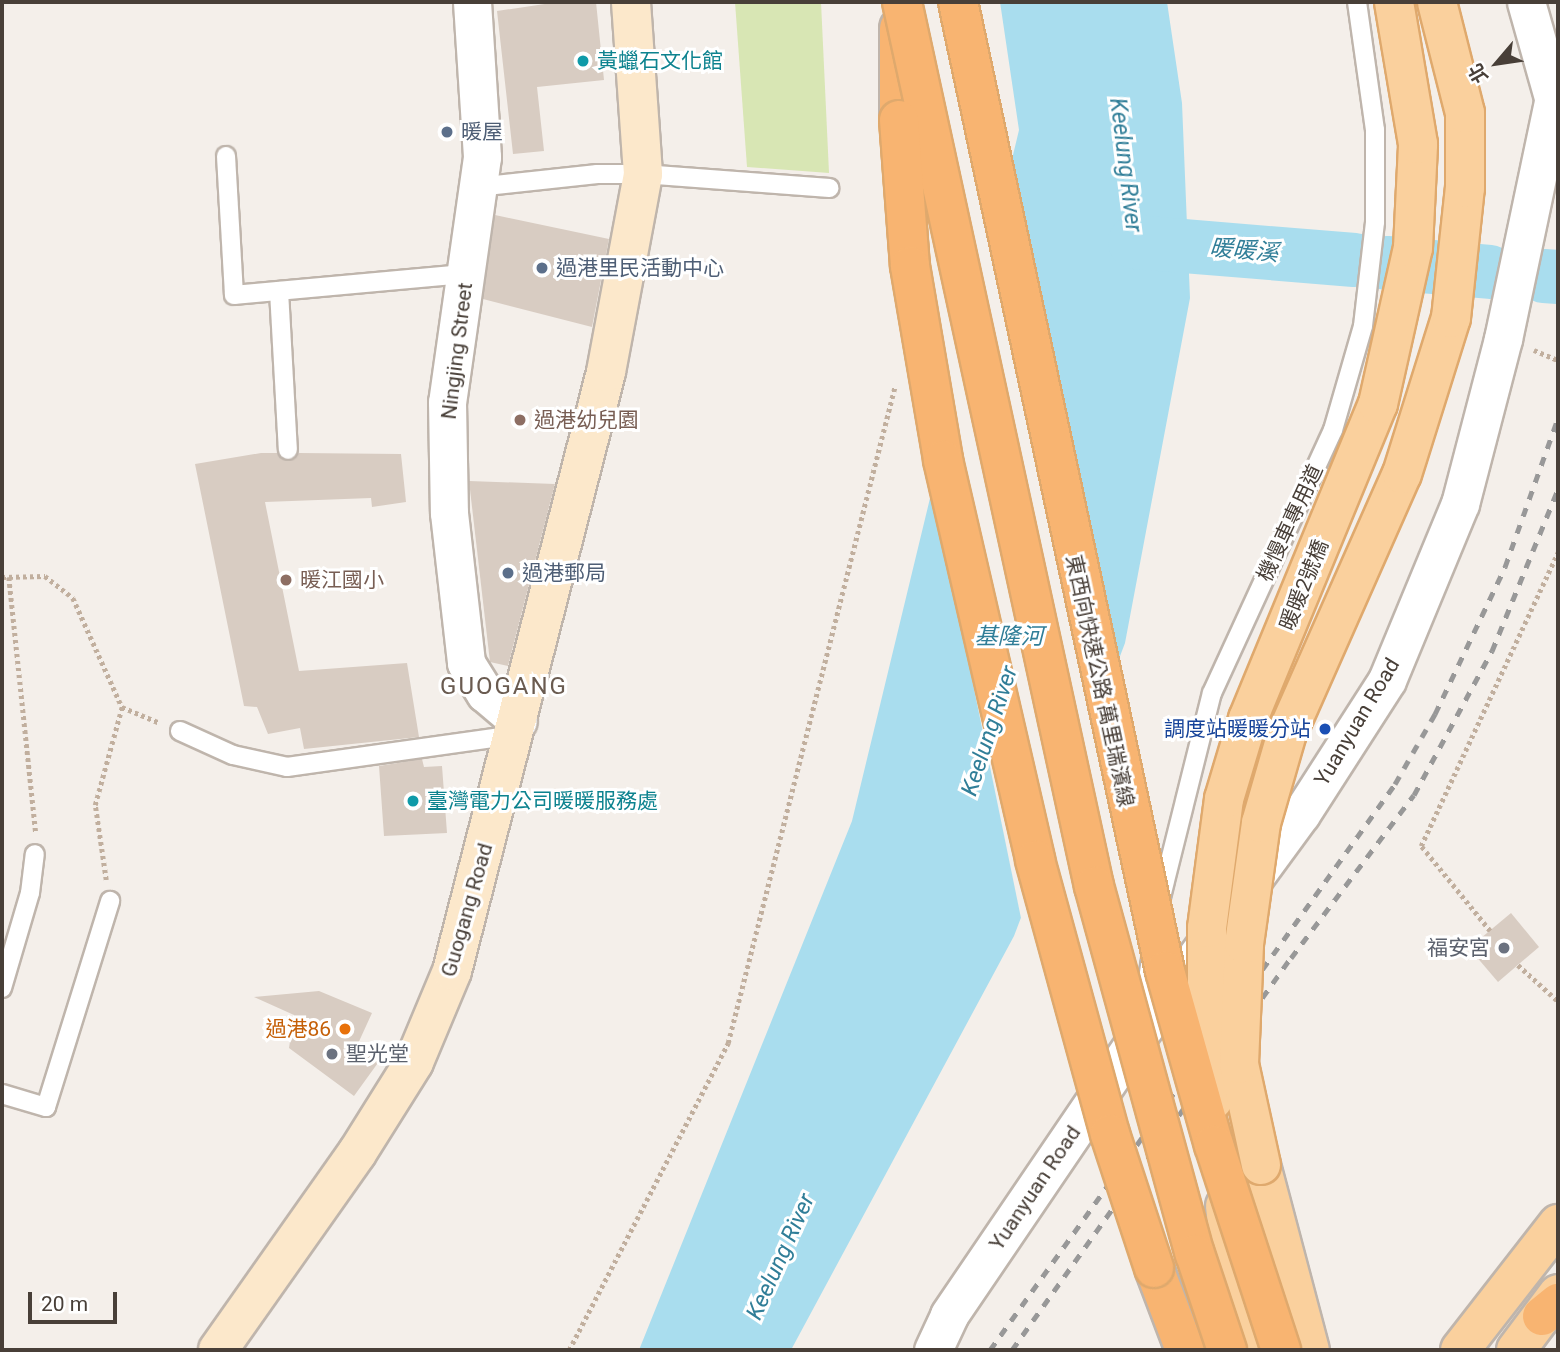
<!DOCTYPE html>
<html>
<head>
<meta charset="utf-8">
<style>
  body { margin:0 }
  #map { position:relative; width:1560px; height:1352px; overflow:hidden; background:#f4efea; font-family:Roboto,"Noto Sans TC",sans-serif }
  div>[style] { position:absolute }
  .green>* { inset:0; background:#d8e6b4 }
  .water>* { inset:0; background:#a9ddee }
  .pier>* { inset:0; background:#f4efea }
  .river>* { height:54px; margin:-27px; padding:0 27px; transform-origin:27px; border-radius:27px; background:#a9ddee }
  .building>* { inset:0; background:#d8ccc2 }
  .path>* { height:4.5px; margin-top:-2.25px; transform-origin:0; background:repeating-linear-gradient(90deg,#c1af9e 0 3.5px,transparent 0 7px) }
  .roads { filter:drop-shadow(2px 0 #bfb5ac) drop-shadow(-2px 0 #bfb5ac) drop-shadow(0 2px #bfb5ac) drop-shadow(0 -2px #bfb5ac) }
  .lane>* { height:18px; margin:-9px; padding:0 9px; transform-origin:9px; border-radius:9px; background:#fff }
  .street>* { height:37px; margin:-18.5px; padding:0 18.5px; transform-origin:18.5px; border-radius:18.5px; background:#fff }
  .secondary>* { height:38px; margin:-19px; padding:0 19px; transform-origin:19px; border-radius:19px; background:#fce8cb }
  .primary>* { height:38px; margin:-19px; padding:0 19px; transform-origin:19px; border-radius:19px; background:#fad09d }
  .highway>* { height:38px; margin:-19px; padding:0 19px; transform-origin:19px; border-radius:19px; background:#f8b471 }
  .rail>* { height:5px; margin-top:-2.5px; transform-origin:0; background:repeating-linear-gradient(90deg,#989898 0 9px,transparent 0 18px) }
  .bridges { filter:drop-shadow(2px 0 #dfa96d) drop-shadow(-2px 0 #dfa96d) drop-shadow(0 2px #dfa96d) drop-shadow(0 -2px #dfa96d) }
  .primary-bridge>* { height:38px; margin:-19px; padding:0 19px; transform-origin:19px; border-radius:19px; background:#fad09d }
  .highway-bridge>* { height:38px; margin:-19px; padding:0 19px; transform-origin:19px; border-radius:19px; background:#f8b471 }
  .dots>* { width:19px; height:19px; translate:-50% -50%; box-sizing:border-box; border:4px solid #fff; border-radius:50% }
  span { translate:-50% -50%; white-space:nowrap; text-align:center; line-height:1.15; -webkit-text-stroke:6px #fff; paint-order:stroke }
  .culture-label { font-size:21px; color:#0d838f }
  .left { translate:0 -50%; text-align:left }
  .service-label { font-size:21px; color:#4e5e75 }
  .street-label { font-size:21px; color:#483f38 }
  .education-label { font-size:21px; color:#785e54 }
  .transit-label { font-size:21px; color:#164399 }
  .right { translate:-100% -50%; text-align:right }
  .worship-label { font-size:21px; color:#5b616d }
  .food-label { font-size:21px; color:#c56008 }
  .water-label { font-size:23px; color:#307e98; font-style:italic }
  .quarter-label { font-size:24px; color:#6a5b50; letter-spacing:2px }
  .frame { position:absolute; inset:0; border:4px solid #483f38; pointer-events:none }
  .north { position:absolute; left:1462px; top:28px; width:70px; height:70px; -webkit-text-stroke:5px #fff; paint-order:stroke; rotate:241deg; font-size:19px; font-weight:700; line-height:28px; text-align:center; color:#483f38 }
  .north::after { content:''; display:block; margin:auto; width:24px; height:32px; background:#483f38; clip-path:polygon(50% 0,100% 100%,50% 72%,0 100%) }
  .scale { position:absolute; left:28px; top:1292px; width:89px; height:32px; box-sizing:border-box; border:4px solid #483f38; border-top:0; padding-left:9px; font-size:21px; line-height:24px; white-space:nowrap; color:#483f38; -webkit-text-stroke:5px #fff; paint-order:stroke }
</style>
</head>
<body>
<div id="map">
  <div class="green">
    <div style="clip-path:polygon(735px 2px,821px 2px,829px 173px,747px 167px)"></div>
  </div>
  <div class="water">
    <div style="clip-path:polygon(1000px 2px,1167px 2px,1182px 103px,1190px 298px,1125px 643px,1014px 936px,791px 1350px,639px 1350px,852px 821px,1019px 130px)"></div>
  </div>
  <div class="pier">
    <div style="clip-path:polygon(1008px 160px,1111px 688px,1022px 923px,931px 479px)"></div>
  </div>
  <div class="river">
    <div style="left:1135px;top:242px;width:220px;rotate:4.7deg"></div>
    <div style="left:1387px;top:263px;width:103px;rotate:5deg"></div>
    <div style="left:1544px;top:276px;width:14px;rotate:4deg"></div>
  </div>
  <div class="building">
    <div style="clip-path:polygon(558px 2px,596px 2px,604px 80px,537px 87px,544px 151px,513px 154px,497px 11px)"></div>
    <div style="clip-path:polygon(495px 215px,609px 239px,592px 327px,483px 299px)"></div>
    <div style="clip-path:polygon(261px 453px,277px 453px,288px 461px,299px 453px,401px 454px,406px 502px,372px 507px,371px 498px,265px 502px,299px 671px,407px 663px,419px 737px,304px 749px,300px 728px,268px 734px,257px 707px,244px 706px,195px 464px)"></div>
    <div style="clip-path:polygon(469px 481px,555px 484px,508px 666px,490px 662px)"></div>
    <div style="clip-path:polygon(422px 759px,424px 767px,442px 766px,447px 833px,384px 836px,379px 766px)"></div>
    <div style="clip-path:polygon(1511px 913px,1539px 947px,1498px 982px,1469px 948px)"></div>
    <div style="clip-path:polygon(319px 991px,372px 1013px,356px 1048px,380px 1060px,354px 1096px,289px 1048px,294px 1015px,254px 997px)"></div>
  </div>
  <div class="path">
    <div style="left:1534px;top:350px;width:26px;rotate:23deg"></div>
    <div style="left:2px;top:577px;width:43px;rotate:-1.3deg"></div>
    <div style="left:45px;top:576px;width:36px;rotate:38deg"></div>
    <div style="left:73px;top:598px;width:120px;rotate:65.8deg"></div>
    <div style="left:122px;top:707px;width:41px;rotate:22.8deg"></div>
    <div style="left:9px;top:577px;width:256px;rotate:84deg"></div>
    <div style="left:106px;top:880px;width:76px;rotate:-98.3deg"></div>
    <div style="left:95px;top:805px;width:102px;rotate:-74.6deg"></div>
    <div style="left:1490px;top:931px;width:109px;rotate:-129.1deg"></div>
    <div style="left:1421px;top:846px;width:324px;rotate:-65deg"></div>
    <div style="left:1518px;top:965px;width:54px;rotate:42deg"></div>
    <div style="left:569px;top:1350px;width:346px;rotate:-62.6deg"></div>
    <div style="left:728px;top:1043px;width:678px;rotate:-75.74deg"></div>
  </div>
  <div class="roads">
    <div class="lane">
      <div style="left:226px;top:156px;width:139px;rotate:86.7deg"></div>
      <div style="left:234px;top:295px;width:233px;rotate:-5.2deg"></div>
      <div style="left:477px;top:187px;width:121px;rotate:-6.2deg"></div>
      <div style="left:597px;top:174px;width:46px"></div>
      <div style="left:643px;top:174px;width:187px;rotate:4.3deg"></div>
      <div style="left:279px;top:291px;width:159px;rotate:86.8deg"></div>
      <div style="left:180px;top:731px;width:58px;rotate:24.4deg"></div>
      <div style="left:233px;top:755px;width:55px;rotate:12.5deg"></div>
      <div style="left:287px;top:767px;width:229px;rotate:-8deg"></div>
      <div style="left:1160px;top:901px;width:214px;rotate:-76deg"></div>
      <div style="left:1212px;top:693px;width:289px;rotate:-65.3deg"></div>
      <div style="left:1333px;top:430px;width:108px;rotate:-73.9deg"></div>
      <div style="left:1363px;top:326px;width:105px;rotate:-83.4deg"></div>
      <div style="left:1375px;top:222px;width:92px;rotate:-90deg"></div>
      <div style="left:1375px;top:130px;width:129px;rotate:-98deg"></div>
      <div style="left:2px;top:988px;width:99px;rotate:-73.6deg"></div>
      <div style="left:30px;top:893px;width:39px;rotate:-83deg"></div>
      <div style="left:1142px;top:1018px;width:60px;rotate:-81.3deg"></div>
      <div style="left:2px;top:1094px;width:46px;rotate:16.5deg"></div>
      <div style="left:46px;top:1107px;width:216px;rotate:-72.7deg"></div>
    </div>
    <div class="street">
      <div style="left:472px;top:2px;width:155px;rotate:86.3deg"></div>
      <div style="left:482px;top:157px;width:247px;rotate:98.1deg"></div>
      <div style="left:447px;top:402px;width:111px;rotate:89deg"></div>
      <div style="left:449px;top:513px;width:151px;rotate:83.5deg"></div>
      <div style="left:466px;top:663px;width:36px;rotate:58deg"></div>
      <div style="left:485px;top:693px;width:43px;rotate:40.3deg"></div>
      <div style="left:1526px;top:2px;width:103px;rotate:74.2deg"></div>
      <div style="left:933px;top:1350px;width:38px;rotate:-65deg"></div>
      <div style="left:949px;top:1315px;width:338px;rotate:-55.8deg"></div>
      <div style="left:1139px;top:1035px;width:274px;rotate:-53.8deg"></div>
      <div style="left:1301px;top:814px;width:159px;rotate:-57.3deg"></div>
      <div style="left:1387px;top:680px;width:191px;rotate:-67.5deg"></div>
      <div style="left:1460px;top:504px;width:171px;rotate:-75.4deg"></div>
      <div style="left:1503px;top:339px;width:267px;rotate:-78.1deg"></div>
    </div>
    <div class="secondary">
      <div style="left:218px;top:1350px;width:241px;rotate:-54.8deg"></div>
      <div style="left:357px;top:1153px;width:107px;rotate:-57.9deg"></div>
      <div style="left:414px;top:1062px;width:99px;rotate:-67.3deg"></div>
      <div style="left:452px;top:971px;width:618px;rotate:-75.58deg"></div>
      <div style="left:606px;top:372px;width:201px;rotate:-79.4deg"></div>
      <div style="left:643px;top:174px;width:172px;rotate:-94deg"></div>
    </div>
    <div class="primary">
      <div style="left:1261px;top:1165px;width:191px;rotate:75.2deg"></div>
      <div style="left:1225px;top:1206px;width:145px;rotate:83.7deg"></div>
      <div style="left:1460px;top:1350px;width:160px;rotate:-52.1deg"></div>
      <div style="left:1516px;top:1350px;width:70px;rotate:-53.1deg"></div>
    </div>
    <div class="highway">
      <div style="left:899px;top:28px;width:92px;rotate:90deg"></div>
      <div style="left:1154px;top:1268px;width:88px;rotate:69.3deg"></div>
      <div style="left:1542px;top:1316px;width:21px;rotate:-39deg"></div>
    </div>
  </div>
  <div class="rail">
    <div style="left:990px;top:1350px;width:696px;rotate:-54.41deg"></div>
    <div style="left:1395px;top:784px;width:81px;rotate:-60.3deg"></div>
    <div style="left:1435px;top:714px;width:163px;rotate:-64.5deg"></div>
    <div style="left:1505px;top:567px;width:158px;rotate:-70.4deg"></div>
    <div style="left:1012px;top:1350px;width:481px;rotate:-54.6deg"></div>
    <div style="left:1291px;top:958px;width:204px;rotate:-53deg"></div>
    <div style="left:1414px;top:795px;width:164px;rotate:-61.6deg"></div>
    <div style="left:1492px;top:651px;width:175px;rotate:-67.8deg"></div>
  </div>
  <div class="bridges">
    <div class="primary-bridge">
      <div style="left:1213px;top:1100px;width:54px;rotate:-96.3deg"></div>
      <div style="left:1207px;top:1046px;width:118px;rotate:-90deg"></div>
      <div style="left:1207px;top:928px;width:130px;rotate:-82.5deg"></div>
      <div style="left:1224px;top:799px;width:84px;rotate:-73.3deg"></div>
      <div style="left:1248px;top:719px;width:341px;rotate:-67.6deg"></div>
      <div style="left:1378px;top:404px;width:160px;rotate:-77.4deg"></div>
      <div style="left:1413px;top:248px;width:104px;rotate:-87.2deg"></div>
      <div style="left:1418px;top:144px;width:144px;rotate:-99.6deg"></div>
      <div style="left:1261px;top:1165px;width:103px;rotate:-102.3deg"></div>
      <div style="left:1239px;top:1064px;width:120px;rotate:-87.6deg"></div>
      <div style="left:1244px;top:944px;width:122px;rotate:-82deg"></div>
      <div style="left:1261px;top:823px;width:94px;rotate:-73.9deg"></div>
      <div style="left:1287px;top:733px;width:283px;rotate:-66.1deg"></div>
      <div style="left:1402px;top:474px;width:164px;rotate:-72.6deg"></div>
      <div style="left:1451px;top:318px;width:131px;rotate:-83.9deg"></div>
      <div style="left:1465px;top:188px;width:75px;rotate:-90deg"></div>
      <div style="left:1465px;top:113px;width:114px;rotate:-104.2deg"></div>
    </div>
    <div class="highway-bridge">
      <div style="left:902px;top:2px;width:905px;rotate:77.75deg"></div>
      <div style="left:1094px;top:886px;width:382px;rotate:74.7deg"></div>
      <div style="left:1195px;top:1254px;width:101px;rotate:71.6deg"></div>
      <div style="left:958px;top:2px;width:991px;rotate:77.94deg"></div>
      <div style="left:1165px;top:971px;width:181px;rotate:74.3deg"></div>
      <div style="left:1214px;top:1145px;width:216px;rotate:71.9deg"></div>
      <div style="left:899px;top:120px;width:146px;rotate:85.7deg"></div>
      <div style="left:910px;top:266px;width:197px;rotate:80.3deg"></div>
      <div style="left:943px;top:460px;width:410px;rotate:77deg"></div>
      <div style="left:1035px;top:860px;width:284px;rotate:74.7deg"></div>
      <div style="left:1110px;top:1134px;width:141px;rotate:71.8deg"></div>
    </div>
  </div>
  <div class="dots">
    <div style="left:583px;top:61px;background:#0f9aa8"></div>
    <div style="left:447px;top:132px;background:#5c6f8a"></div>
    <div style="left:542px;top:268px;background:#5c6f8a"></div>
    <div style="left:520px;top:420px;background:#8d6e63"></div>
    <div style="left:508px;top:573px;background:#5c6f8a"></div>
    <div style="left:286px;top:580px;background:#8d6e63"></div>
    <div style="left:1325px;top:729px;background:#1a4fb4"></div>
    <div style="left:413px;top:801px;background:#0f9aa8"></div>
    <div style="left:1504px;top:948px;background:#6b7280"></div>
    <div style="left:345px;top:1029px;background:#e8710a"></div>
    <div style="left:332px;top:1054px;background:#6b7280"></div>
  </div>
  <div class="culture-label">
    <span class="left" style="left:597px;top:61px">黃蠟石文化館</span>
    <span class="left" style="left:427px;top:801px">臺灣電力公司暖暖服務處</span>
  </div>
  <div class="service-label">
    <span class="left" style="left:461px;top:132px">暖屋</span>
    <span class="left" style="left:556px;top:268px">過港里民活動中心</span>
    <span class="left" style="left:522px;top:573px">過港郵局</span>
  </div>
  <div class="street-label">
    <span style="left:457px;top:351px;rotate:-83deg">Ningjing Street</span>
    <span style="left:1290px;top:523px;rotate:-65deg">機慢車專用道</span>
    <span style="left:1304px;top:585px;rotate:-68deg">暖暖2號橋</span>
    <span style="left:1100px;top:681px;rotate:78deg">東西向快速公路 萬里瑞濱線</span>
    <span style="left:1357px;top:722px;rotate:-59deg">Yuanyuan Road</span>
    <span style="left:467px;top:910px;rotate:-74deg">Guogang Road</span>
    <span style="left:1035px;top:1188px;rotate:-56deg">Yuanyuan Road</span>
  </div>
  <div class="education-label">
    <span class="left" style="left:534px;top:420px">過港幼兒園</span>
    <span class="left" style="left:300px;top:580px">暖江國小</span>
  </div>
  <div class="transit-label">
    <span class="right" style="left:1311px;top:729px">調度站暖暖分站</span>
  </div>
  <div class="worship-label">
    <span class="right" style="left:1490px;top:948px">福安宮</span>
    <span class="left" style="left:346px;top:1054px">聖光堂</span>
  </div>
  <div class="food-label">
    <span class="right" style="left:331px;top:1029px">過港86</span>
  </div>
  <div class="water-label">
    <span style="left:1125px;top:165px;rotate:83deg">Keelung River</span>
    <span style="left:1244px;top:251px;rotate:5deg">暖暖溪</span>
    <span style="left:1009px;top:637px">基隆河</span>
    <span style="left:990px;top:731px;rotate:-72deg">Keelung River</span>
    <span style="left:781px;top:1257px;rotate:-66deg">Keelung River</span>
  </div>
  <div class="quarter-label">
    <span style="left:504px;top:687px">GUOGANG</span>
  </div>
  <div class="frame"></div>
  <div class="north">北</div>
  <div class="scale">20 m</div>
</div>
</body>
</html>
